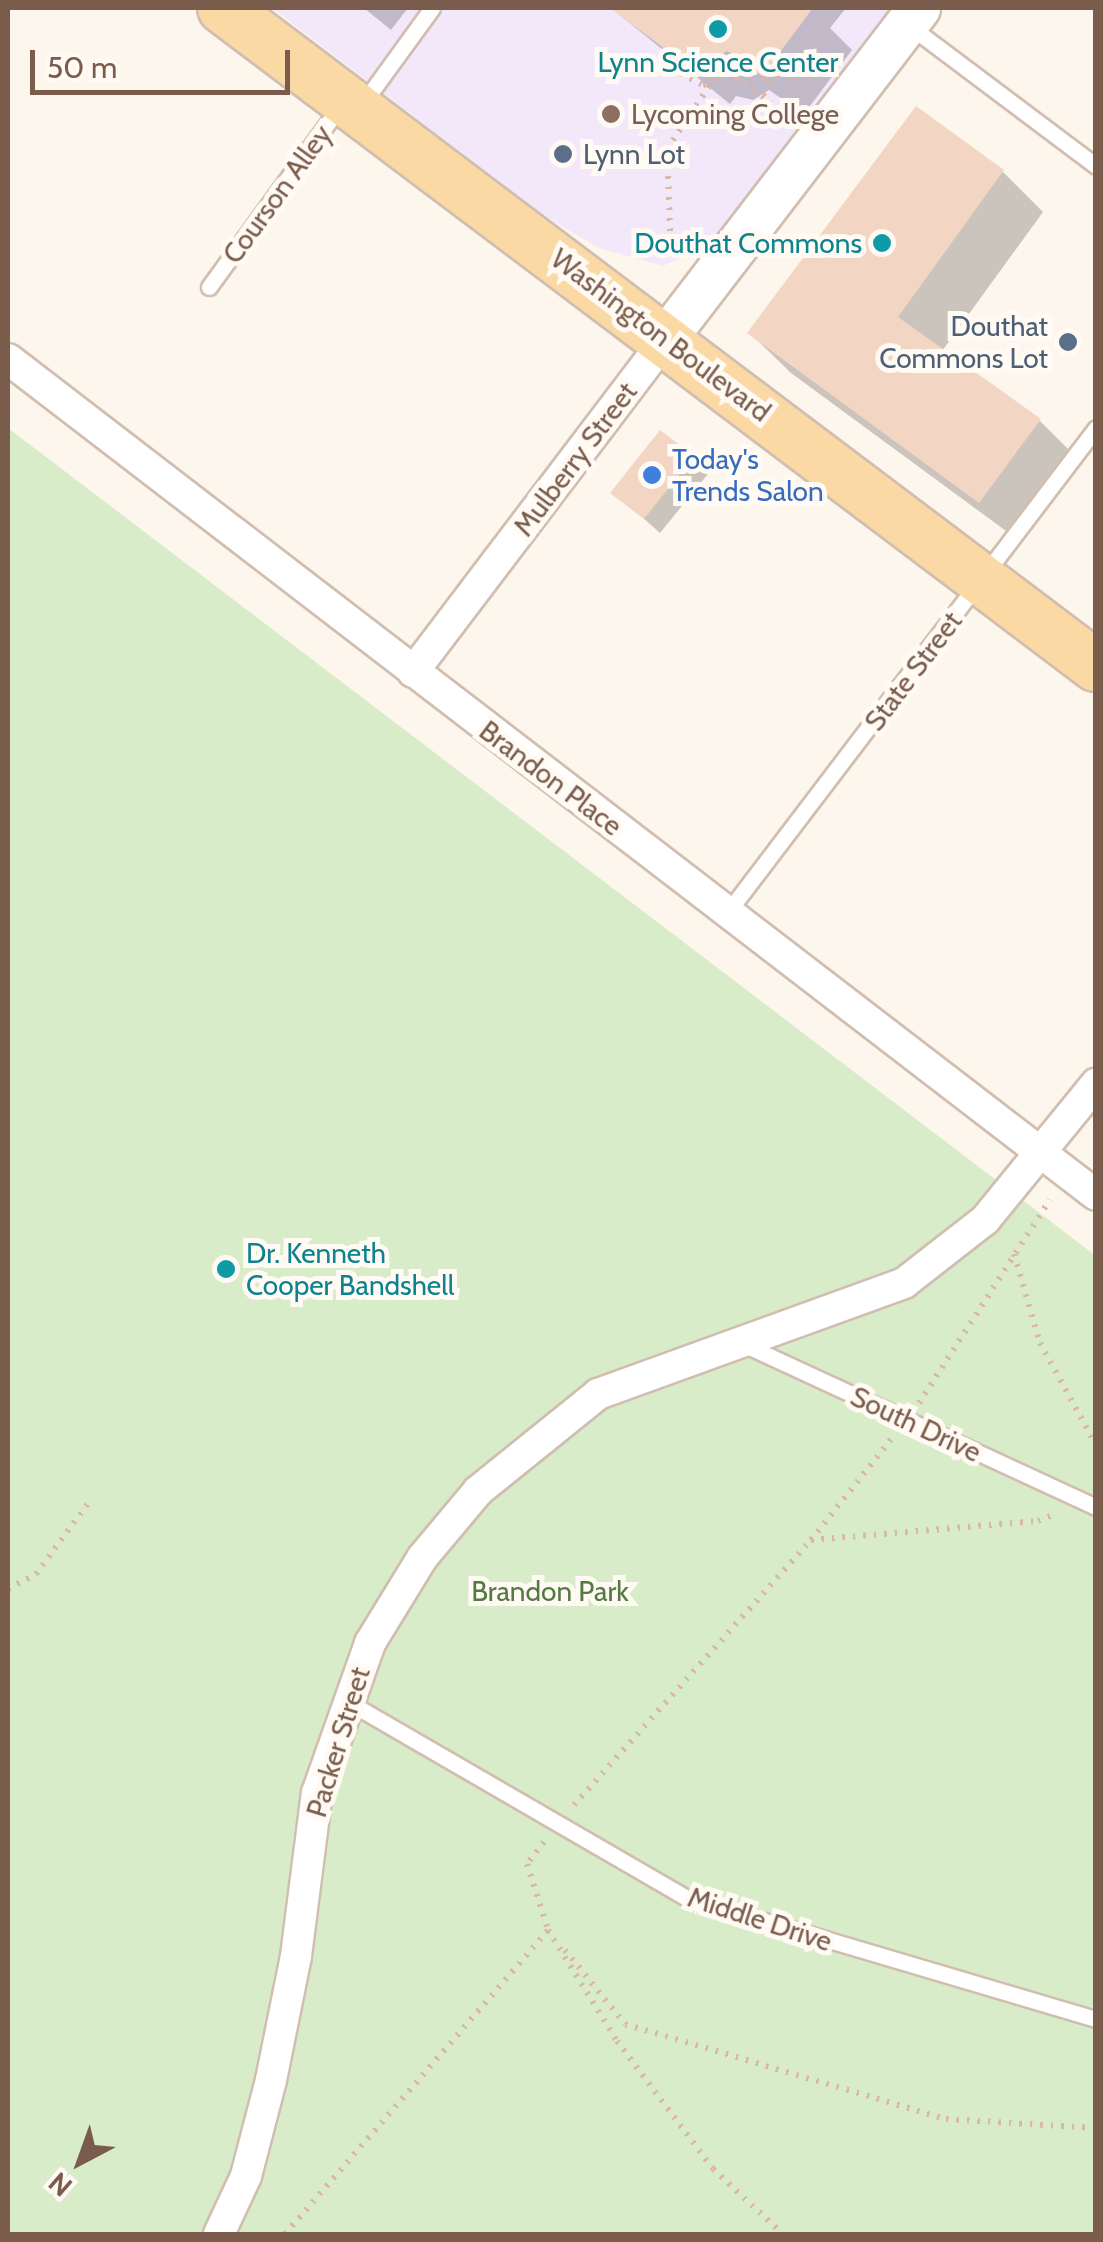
<!DOCTYPE html>
<html>
<head>
<meta charset="utf-8">
<style>
  body { margin:0 }
  #map { position:relative; width:1103px; height:2242px; overflow:hidden; background:#fdf6ec; font-family:Cabin,sans-serif }
  div>[style] { position:absolute }
  .education>* { inset:0; background:#f3e8fa }
  .green>* { inset:0; background:#d8ecc9 }
  .shadow>* { inset:0; background:#0003 }
  .building>* { inset:0; background:#f3d5c3 }
  .path>* { height:6px; margin-top:-3px; transform-origin:0; background:repeating-linear-gradient(90deg,#d9b8a5 0 2.5px,transparent 0 10.5px) }
  .roads { filter:drop-shadow(2px 0 #d1beb0) drop-shadow(-2px 0 #d1beb0) drop-shadow(0 2px #d1beb0) drop-shadow(0 -2px #d1beb0) }
  .lane>* { height:15px; margin:-7.5px; padding:0 7.5px; transform-origin:7.5px; border-radius:7.5px; background:#fff }
  .street>* { height:30px; margin:-15px; padding:0 15px; transform-origin:15px; border-radius:15px; background:#fff }
  .secondary>* { height:42px; margin:-21px; padding:0 21px; transform-origin:21px; border-radius:21px; background:#fff }
  .primary>* { height:50px; margin:-25px; padding:0 25px; transform-origin:25px; border-radius:25px; background:#fbd9a5 }
  .dots>* { width:28px; height:28px; translate:-50% -50%; box-sizing:border-box; border:5px solid #fffaf3; border-radius:50% }
  span { translate:-50% -50%; white-space:nowrap; text-align:center; line-height:1.15; -webkit-text-stroke:10px #fffaf3; paint-order:stroke }
  .culture-label { font-size:28px; color:#0d838f }
  .right { translate:-100% -50%; text-align:right }
  .left { translate:0 -50%; text-align:left }
  .education-label { font-size:28px; color:#785e54 }
  .service-label { font-size:28px; color:#4e5e75 }
  .street-label { font-size:28px; color:#7a5c4d }
  .shop-label { font-size:28px; color:#366cbe }
  .park-label { font-size:28px; color:#537a41 }
  .frame { position:absolute; inset:0; border:10px solid #7a5c4d; pointer-events:none }
  .north { position:absolute; left:30px; top:2112px; width:100px; height:100px; -webkit-text-stroke:8px #fffaf3; paint-order:stroke; rotate:221deg; font-size:28px; font-weight:700; line-height:40px; text-align:center; color:#7a5c4d }
  .north::after { content:''; display:block; margin:auto; width:35px; height:45px; background:#7a5c4d; clip-path:polygon(50% 0,100% 100%,50% 72%,0 100%) }
  .scale { position:absolute; left:30px; top:50px; width:260px; height:45px; box-sizing:border-box; border:5px solid #7a5c4d; border-top:0; padding-left:12px; font-size:30px; line-height:35px; white-space:nowrap; color:#7a5c4d; -webkit-text-stroke:8px #fffaf3; paint-order:stroke }
</style>
</head>
<body>
<div id="map">
  <div class="education">
    <div style="clip-path:polygon(272px 8px,891px 8px,735px 214px,706px 245px,663px 266px,599px 248px,543px 215px)"></div>
  </div>
  <div class="green">
    <div style="clip-path:polygon(8px 428px,1096px 1256px,1095px 2234px,8px 2234px)"></div>
  </div>
  <div class="shadow">
    <div style="clip-path:polygon(364px 8px,408px 8px,391px 30px)"></div>
    <div style="clip-path:polygon(611px 8px,846px 8px,830px 28px,852px 50px,804px 114px,769px 90px,753px 100px,736px 96px,730px 104px)"></div>
    <div style="clip-path:polygon(1002px 171px,1043px 212px,942px 351px,1040px 421px,1080px 461px,1021px 542px,791px 373px,750px 333px)"></div>
    <div style="clip-path:polygon(692px 458px,708px 474px,660px 533px,614px 492px)"></div>
  </div>
  <div class="building">
    <div style="clip-path:polygon(610px 8px,813px 8px,762px 76px,727px 51px,712px 61px,695px 57px,688px 66px)"></div>
    <div style="clip-path:polygon(916px 106px,1004px 170px,898px 317px,1041px 419px,979px 503px,747px 333px)"></div>
    <div style="clip-path:polygon(660px 430px,694px 456px,644px 519px,610px 493px)"></div>
  </div>
  <div class="path">
    <div style="left:712px;top:63px;width:18px;rotate:-29deg"></div>
    <div style="left:728px;top:54px;width:44px;rotate:35.8deg"></div>
    <div style="left:764px;top:80px;width:32px;rotate:-51deg"></div>
    <div style="left:784px;top:55px;width:7px;rotate:34deg"></div>
    <div style="left:790px;top:59px;width:48px;rotate:127.3deg"></div>
    <div style="left:662px;top:64px;width:46px;rotate:27.1deg"></div>
    <div style="left:703px;top:85px;width:41px;rotate:-15.8deg"></div>
    <div style="left:736px;top:78px;width:69px;rotate:36.7deg"></div>
    <div style="left:671px;top:252px;width:103px;rotate:-92.2deg"></div>
    <div style="left:667px;top:149px;width:77px;rotate:-56.1deg"></div>
    <div style="left:1014px;top:1254px;width:93px;rotate:73.7deg"></div>
    <div style="left:1040px;top:1343px;width:116px;rotate:61.2deg"></div>
    <div style="left:919px;top:1403px;width:242px;rotate:-57.2deg"></div>
    <div style="left:811px;top:1540px;width:228px;rotate:-4.8deg"></div>
    <div style="left:1038px;top:1521px;width:18px;rotate:-22deg"></div>
    <div style="left:8px;top:1589px;width:32px;rotate:-28deg"></div>
    <div style="left:36px;top:1574px;width:94px;rotate:-53.6deg"></div>
    <div style="left:574px;top:1805px;width:356px;rotate:-48.2deg"></div>
    <div style="left:811px;top:1540px;width:132px;rotate:-51.5deg"></div>
    <div style="left:544px;top:1842px;width:28px;rotate:128deg"></div>
    <div style="left:527px;top:1864px;width:69px;rotate:72.3deg"></div>
    <div style="left:548px;top:1930px;width:131px;rotate:58.1deg"></div>
    <div style="left:617px;top:2041px;width:160px;rotate:53.1deg"></div>
    <div style="left:713px;top:2169px;width:96px;rotate:42.9deg"></div>
    <div style="left:565px;top:1950px;width:95px;rotate:51deg"></div>
    <div style="left:625px;top:2024px;width:335px;rotate:16.5deg"></div>
    <div style="left:946px;top:2119px;width:150px;rotate:3.4deg"></div>
    <div style="left:285px;top:2234px;width:402px;rotate:-49.1deg"></div>
  </div>
  <div class="roads">
    <div class="lane">
      <div style="left:907px;top:24px;width:236px;rotate:36.9deg"></div>
      <div style="left:363px;top:103px;width:117px;rotate:-54deg"></div>
      <div style="left:209px;top:287px;width:227px;rotate:-54.1deg"></div>
      <div style="left:727px;top:913px;width:609px;rotate:-52.74deg"></div>
      <div style="left:741px;top:1343px;width:391px;rotate:24.8deg"></div>
      <div style="left:345px;top:1700px;width:395px;rotate:30.1deg"></div>
      <div style="left:687px;top:1898px;width:427px;rotate:16.5deg"></div>
    </div>
    <div class="street">
      <div style="left:8px;top:359px;width:1372px;rotate:37.54deg"></div>
      <div style="left:413px;top:672px;width:420px;rotate:-52.8deg"></div>
      <div style="left:219px;top:2234px;width:64px;rotate:-65deg"></div>
      <div style="left:246px;top:2176px;width:99px;rotate:-75.4deg"></div>
      <div style="left:271px;top:2080px;width:126px;rotate:-78.6deg"></div>
      <div style="left:296px;top:1956px;width:164px;rotate:-82.7deg"></div>
      <div style="left:317px;top:1793px;width:159px;rotate:-70.5deg"></div>
      <div style="left:370px;top:1643px;width:100px;rotate:-58.5deg"></div>
      <div style="left:422px;top:1558px;width:87px;rotate:-50.1deg"></div>
      <div style="left:478px;top:1491px;width:154px;rotate:-38.9deg"></div>
      <div style="left:598px;top:1394px;width:326px;rotate:-19.9deg"></div>
      <div style="left:904px;top:1283px;width:103px;rotate:-37.9deg"></div>
      <div style="left:985px;top:1220px;width:176px;rotate:-50.8deg"></div>
    </div>
    <div class="secondary">
      <div style="left:667px;top:337px;width:414px;rotate:-52.5deg"></div>
    </div>
    <div class="primary">
      <div style="left:223px;top:8px;width:1093px;rotate:37.01deg"></div>
    </div>
  </div>
  <div class="dots">
    <div style="left:718px;top:29px;background:#0f9aa8"></div>
    <div style="left:611px;top:114px;background:#8d6e63"></div>
    <div style="left:563px;top:154px;background:#5c6f8a"></div>
    <div style="left:882px;top:243px;background:#0f9aa8"></div>
    <div style="left:1068px;top:342px;background:#5c6f8a"></div>
    <div style="left:652px;top:475px;background:#3f7fe0"></div>
    <div style="left:226px;top:1269px;background:#0f9aa8"></div>
  </div>
  <div class="culture-label">
    <span style="left:718px;top:62px">Lynn Science Center</span>
    <span class="right" style="left:862px;top:243px">Douthat Commons</span>
    <span class="left" style="left:246px;top:1269px">Dr. Kenneth<br>Cooper Bandshell</span>
  </div>
  <div class="education-label">
    <span class="left" style="left:631px;top:114px">Lycoming College</span>
  </div>
  <div class="service-label">
    <span class="left" style="left:583px;top:154px">Lynn Lot</span>
    <span class="right" style="left:1048px;top:342px">Douthat<br>Commons Lot</span>
  </div>
  <div class="street-label">
    <span style="left:277px;top:194px;rotate:-54deg">Courson Alley</span>
    <span style="left:661px;top:335px;rotate:37deg">Washington Boulevard</span>
    <span style="left:575px;top:459px;rotate:-53deg">Mulberry Street</span>
    <span style="left:913px;top:671px;rotate:-53deg">State Street</span>
    <span style="left:551px;top:778px;rotate:37deg">Brandon Place</span>
    <span style="left:916px;top:1424px;rotate:25deg">South Drive</span>
    <span style="left:338px;top:1742px;rotate:-73deg">Packer Street</span>
    <span style="left:760px;top:1919px;rotate:18deg">Middle Drive</span>
  </div>
  <div class="shop-label">
    <span class="left" style="left:672px;top:475px">Today's<br>Trends Salon</span>
  </div>
  <div class="park-label">
    <span style="left:550px;top:1591px">Brandon Park</span>
  </div>
  <div class="frame"></div>
  <div class="north">N</div>
  <div class="scale">50 m</div>
</div>
</body>
</html>
